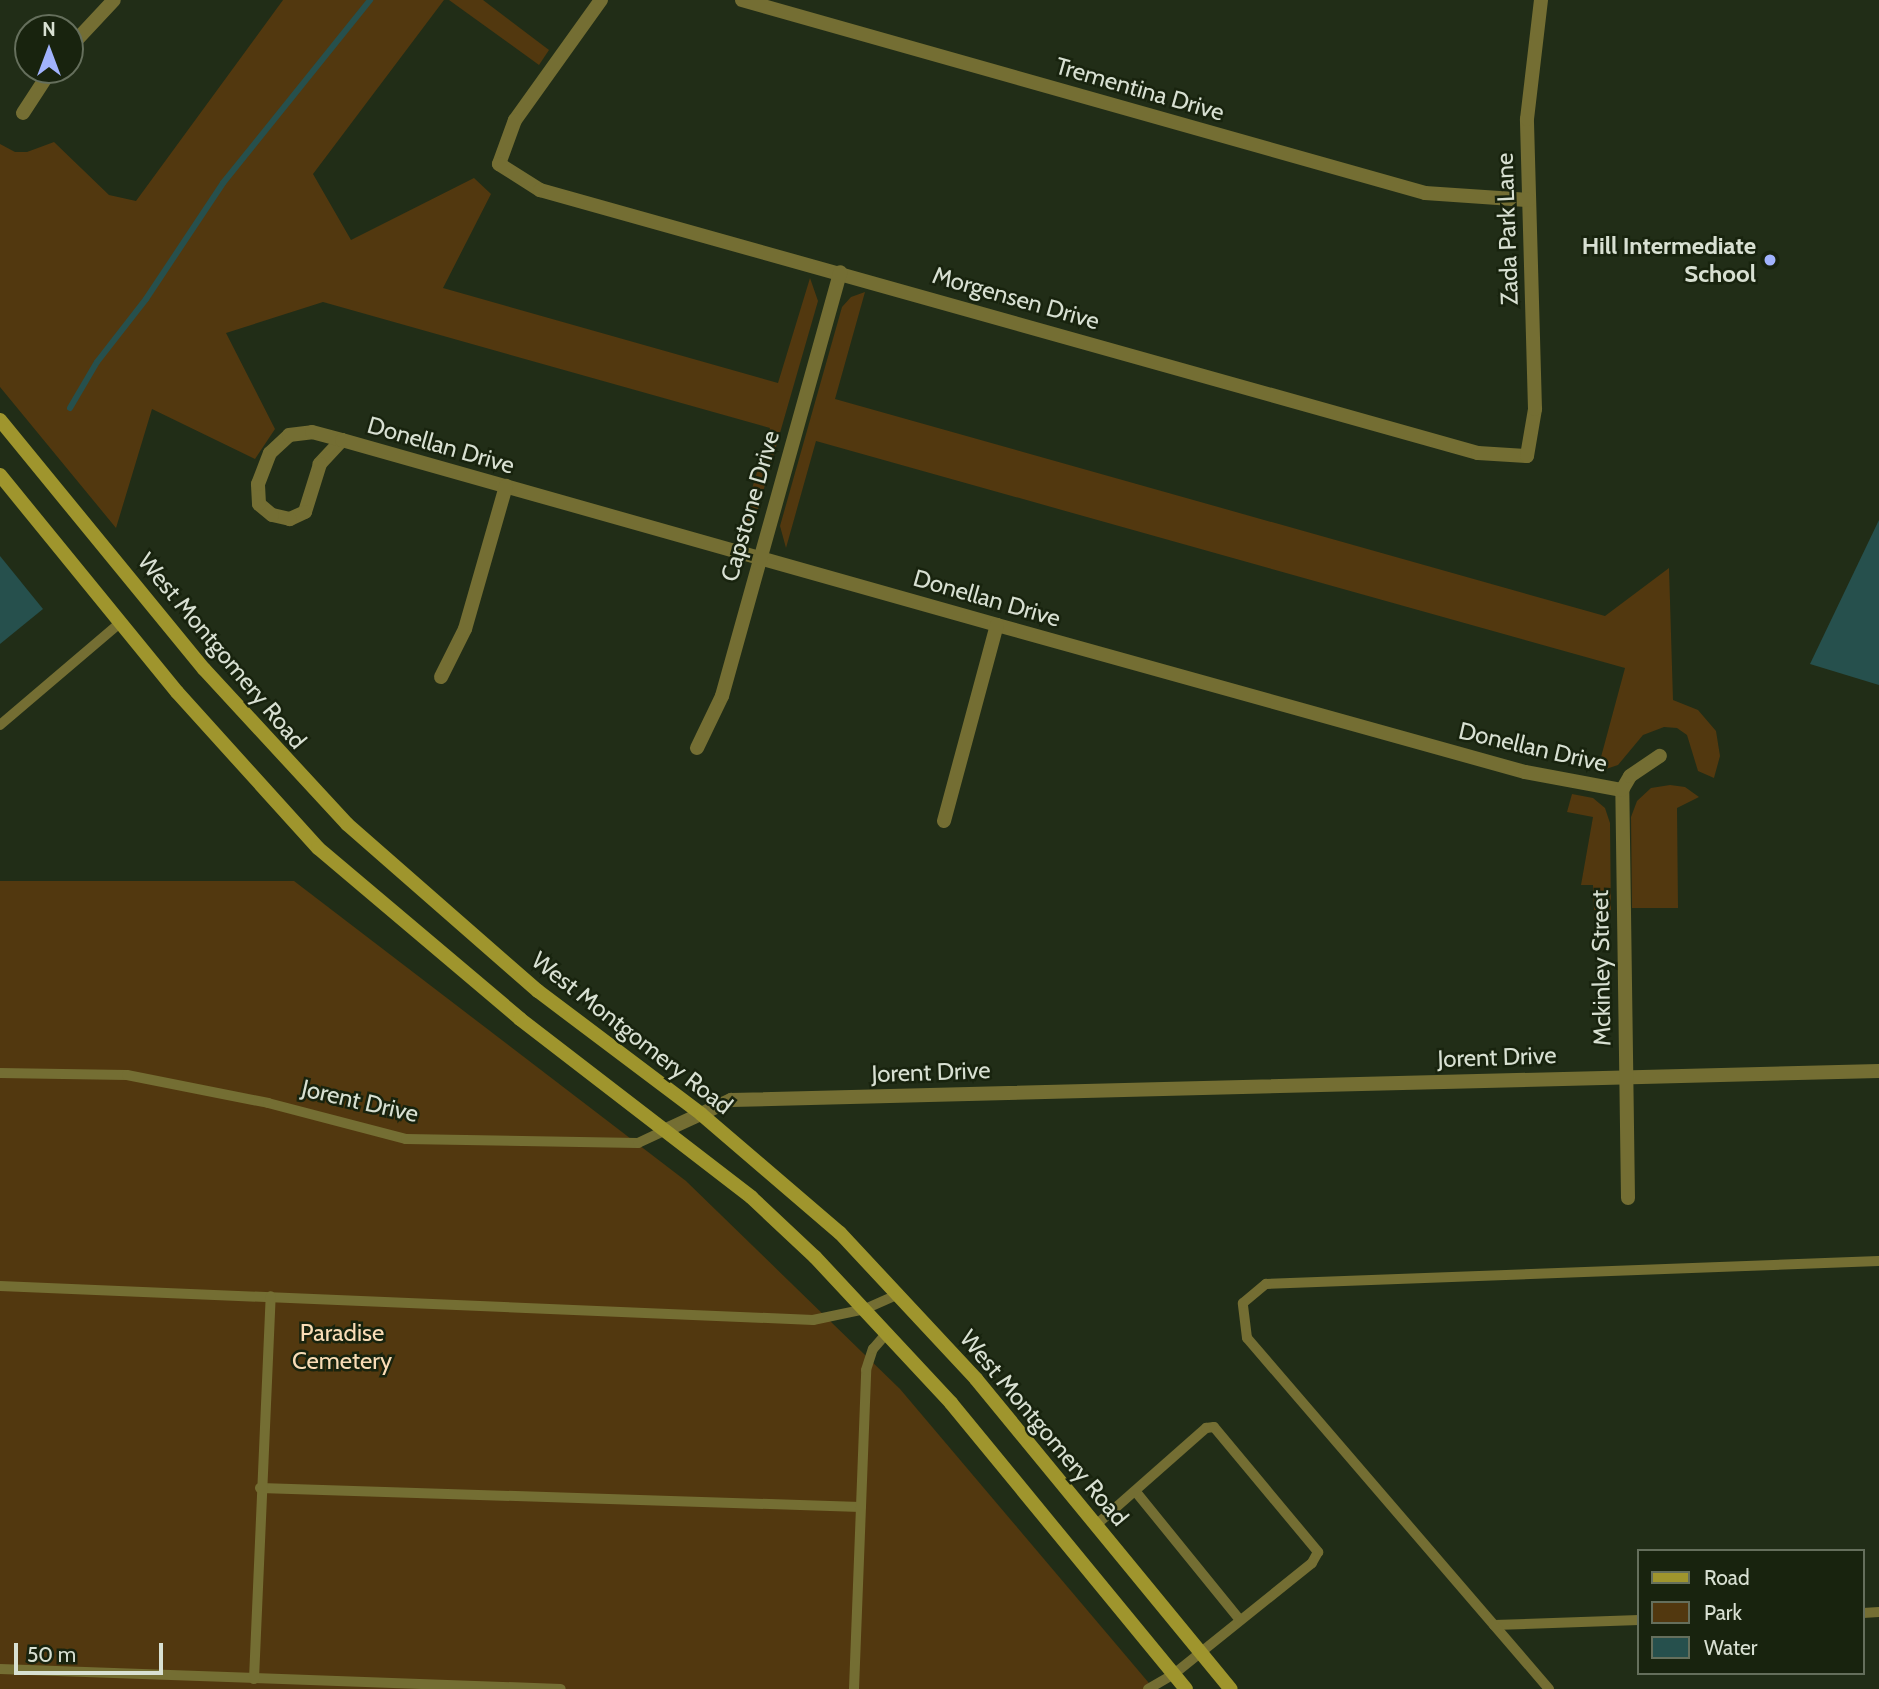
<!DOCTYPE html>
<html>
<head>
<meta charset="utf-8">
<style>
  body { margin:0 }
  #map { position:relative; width:1879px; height:1689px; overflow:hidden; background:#212d17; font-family:Cabin,sans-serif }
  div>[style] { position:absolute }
  .green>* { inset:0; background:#52380f }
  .water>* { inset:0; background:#26504d }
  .stream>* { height:6px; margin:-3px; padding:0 3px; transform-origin:3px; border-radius:3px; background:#26504d }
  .lane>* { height:10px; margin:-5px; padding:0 5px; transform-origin:5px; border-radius:5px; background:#746e33 }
  .street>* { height:14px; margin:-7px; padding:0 7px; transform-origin:7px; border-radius:7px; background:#746e33 }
  .secondary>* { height:14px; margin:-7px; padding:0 7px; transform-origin:7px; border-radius:7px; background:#9f952d }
  .dots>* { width:19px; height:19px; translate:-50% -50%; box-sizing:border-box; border:4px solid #18230e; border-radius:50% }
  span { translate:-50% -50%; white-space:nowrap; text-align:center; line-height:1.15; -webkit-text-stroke:5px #18230e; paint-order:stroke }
  .street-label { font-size:24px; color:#d8e0d2 }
  .poi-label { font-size:24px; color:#d8e0d2; font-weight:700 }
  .right { translate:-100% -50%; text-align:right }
  .park-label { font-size:24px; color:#f9dcb6 }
  .legend { position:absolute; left:1637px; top:1549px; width:228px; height:126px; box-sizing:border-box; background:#18230e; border:2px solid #656f5c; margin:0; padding:9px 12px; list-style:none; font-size:21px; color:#d8e0d2 }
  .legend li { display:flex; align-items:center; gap:14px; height:35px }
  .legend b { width:35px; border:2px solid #656f5c }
  .north { position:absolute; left:14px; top:14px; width:70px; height:70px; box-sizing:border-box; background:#18230e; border:2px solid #656f5c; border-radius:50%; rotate:0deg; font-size:19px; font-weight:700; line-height:28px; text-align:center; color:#d8e0d2 }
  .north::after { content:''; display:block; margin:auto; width:24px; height:32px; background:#a1b3fd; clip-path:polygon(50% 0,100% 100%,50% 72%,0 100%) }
  .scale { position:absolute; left:14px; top:1643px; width:149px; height:32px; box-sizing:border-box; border:4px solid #d8e0d2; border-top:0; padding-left:9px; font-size:21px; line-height:24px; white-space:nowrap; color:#d8e0d2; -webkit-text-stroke:5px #18230e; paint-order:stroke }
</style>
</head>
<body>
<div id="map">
  <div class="green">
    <div style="clip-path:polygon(283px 0,444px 0,313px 174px,351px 240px,474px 178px,491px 194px,443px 288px,778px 383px,810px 278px,818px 301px,752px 530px,738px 536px,770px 428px,323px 302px,226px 333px,275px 429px,255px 459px,152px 409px,116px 528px,0 387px,0 144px,15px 152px,27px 152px,54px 142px,109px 195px,136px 201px)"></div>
    <div style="clip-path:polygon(449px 0,483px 0,549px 50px,539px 65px)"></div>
    <div style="clip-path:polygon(865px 292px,835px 399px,1605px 616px,1669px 568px,1673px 700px,1698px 710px,1716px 731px,1720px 756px,1714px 778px,1698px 771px,1687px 735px,1677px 728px,1664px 727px,1643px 735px,1618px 765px,1597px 772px,1625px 668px,816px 441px,786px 548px,780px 526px,842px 307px,851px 297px)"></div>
    <div style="clip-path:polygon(1670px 785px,1685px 787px,1699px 797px,1677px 808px,1678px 908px,1632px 908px,1631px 817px,1637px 801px,1651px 788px)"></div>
    <div style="clip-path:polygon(1572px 794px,1593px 798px,1605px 808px,1610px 823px,1611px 910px,1594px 910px,1593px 885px,1581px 885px,1593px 817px,1567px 812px)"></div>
    <div style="clip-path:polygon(0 881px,294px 881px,686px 1181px,900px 1389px,1154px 1689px,0 1689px)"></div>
  </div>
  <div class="water">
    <div style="clip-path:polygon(1879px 520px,1879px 685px,1810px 664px)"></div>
    <div style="clip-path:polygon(0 556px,43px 609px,0 644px)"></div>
  </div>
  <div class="stream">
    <div style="left:70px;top:408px;width:53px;rotate:-59.6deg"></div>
    <div style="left:97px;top:362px;width:80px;rotate:-52.1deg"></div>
    <div style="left:146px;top:299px;width:139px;rotate:-56.4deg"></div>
    <div style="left:223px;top:183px;width:235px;rotate:-51.2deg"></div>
  </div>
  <div class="lane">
    <div style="left:0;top:725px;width:157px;rotate:-40.4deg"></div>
    <div style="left:0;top:1073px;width:127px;rotate:0.9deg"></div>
    <div style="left:127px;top:1075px;width:144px;rotate:11.2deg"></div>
    <div style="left:268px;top:1103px;width:143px;rotate:14.6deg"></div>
    <div style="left:406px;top:1139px;width:232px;rotate:1deg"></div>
    <div style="left:638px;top:1143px;width:31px;rotate:-25deg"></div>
    <div style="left:0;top:1286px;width:814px;rotate:2.39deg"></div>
    <div style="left:813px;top:1320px;width:53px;rotate:-11.9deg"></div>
    <div style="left:865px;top:1309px;width:37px;rotate:-24deg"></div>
    <div style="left:260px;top:1488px;width:601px;rotate:1.81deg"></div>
    <div style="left:1136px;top:1492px;width:165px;rotate:50.9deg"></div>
    <div style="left:1096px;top:1525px;width:147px;rotate:-41.4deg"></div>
    <div style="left:1206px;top:1428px;width:8px;rotate:-7deg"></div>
    <div style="left:1214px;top:1427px;width:163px;rotate:50.2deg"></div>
    <div style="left:1318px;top:1552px;width:13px;rotate:119deg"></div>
    <div style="left:1312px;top:1563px;width:177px;rotate:141.2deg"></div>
    <div style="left:1174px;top:1674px;width:30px;rotate:150deg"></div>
    <div style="left:1863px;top:1613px;width:16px;rotate:-4deg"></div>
    <div style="left:1494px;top:1625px;width:145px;rotate:-2deg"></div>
    <div style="left:0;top:1669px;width:561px;rotate:2.04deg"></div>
    <div style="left:254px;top:1679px;width:383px;rotate:-87.5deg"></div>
    <div style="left:854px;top:1689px;width:319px;rotate:-87.8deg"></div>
    <div style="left:866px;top:1370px;width:22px;rotate:-72deg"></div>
    <div style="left:873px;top:1349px;width:21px;rotate:-49deg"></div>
    <div style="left:1549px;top:1689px;width:463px;rotate:-130.7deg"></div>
    <div style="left:1247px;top:1338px;width:35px;rotate:-97deg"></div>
    <div style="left:1243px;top:1303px;width:30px;rotate:-40deg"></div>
    <div style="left:1266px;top:1284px;width:613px;rotate:-2.15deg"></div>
  </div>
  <div class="street">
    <div style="left:601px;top:0;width:148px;rotate:125.6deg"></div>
    <div style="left:515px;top:120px;width:47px;rotate:110deg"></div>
    <div style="left:499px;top:164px;width:49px;rotate:32.4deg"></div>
    <div style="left:540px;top:190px;width:974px;rotate:15.66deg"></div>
    <div style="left:1478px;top:453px;width:49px;rotate:3.5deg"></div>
    <div style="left:1527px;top:456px;width:48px;rotate:-80.3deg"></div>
    <div style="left:1535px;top:409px;width:290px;rotate:-91.6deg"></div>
    <div style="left:1527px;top:119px;width:120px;rotate:-83.3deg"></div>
    <div style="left:742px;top:0;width:710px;rotate:15.78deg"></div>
    <div style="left:1425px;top:193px;width:104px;rotate:3.9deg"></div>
    <div style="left:70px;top:47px;width:64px;rotate:-46.9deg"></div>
    <div style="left:23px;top:113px;width:51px;rotate:-56.9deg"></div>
    <div style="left:342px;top:440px;width:33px;rotate:133deg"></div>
    <div style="left:320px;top:464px;width:50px;rotate:107.4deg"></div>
    <div style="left:305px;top:512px;width:17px;rotate:155deg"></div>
    <div style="left:290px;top:519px;width:18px;rotate:-167deg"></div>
    <div style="left:272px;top:515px;width:17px;rotate:-140deg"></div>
    <div style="left:259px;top:504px;width:20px;rotate:-93deg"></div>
    <div style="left:258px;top:484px;width:33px;rotate:-69deg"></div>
    <div style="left:270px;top:453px;width:26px;rotate:-43deg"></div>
    <div style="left:289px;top:435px;width:23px;rotate:-7deg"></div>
    <div style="left:312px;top:432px;width:31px;rotate:15deg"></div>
    <div style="left:342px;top:440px;width:681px;rotate:15.77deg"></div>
    <div style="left:997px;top:625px;width:548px;rotate:15.56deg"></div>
    <div style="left:1525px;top:772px;width:99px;rotate:10.5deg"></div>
    <div style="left:441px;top:677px;width:54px;rotate:-63.4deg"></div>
    <div style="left:465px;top:629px;width:149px;rotate:-74deg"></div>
    <div style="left:697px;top:748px;width:58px;rotate:-64.3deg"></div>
    <div style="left:722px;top:696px;width:440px;rotate:-74.4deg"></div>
    <div style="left:944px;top:821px;width:203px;rotate:-74.9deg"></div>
    <div style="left:666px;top:1130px;width:72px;rotate:-24.8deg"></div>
    <div style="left:731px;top:1100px;width:1148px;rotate:-1.45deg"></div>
    <div style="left:1628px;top:1198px;width:408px;rotate:-90.8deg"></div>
    <div style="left:1622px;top:790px;width:16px;rotate:-60deg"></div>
    <div style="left:1630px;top:776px;width:36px;rotate:-34deg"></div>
  </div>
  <div class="secondary">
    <div style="left:0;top:420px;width:322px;rotate:50.7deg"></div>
    <div style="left:204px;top:669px;width:211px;rotate:47.3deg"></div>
    <div style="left:347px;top:824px;width:254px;rotate:41.2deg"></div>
    <div style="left:538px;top:991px;width:204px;rotate:37deg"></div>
    <div style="left:701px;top:1114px;width:183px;rotate:40.6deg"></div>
    <div style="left:840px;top:1233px;width:200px;rotate:47deg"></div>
    <div style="left:976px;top:1379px;width:401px;rotate:50.6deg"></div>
    <div style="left:0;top:475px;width:280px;rotate:50.8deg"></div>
    <div style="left:177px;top:692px;width:210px;rotate:47.9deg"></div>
    <div style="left:318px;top:848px;width:265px;rotate:40.2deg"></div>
    <div style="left:520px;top:1019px;width:292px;rotate:37.6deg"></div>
    <div style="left:751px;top:1197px;width:88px;rotate:43.2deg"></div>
    <div style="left:815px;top:1257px;width:200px;rotate:47deg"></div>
    <div style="left:951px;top:1403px;width:370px;rotate:50.6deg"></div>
  </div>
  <div class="dots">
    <div style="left:1770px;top:260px;background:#a1b3fd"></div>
  </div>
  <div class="street-label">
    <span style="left:1140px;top:89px;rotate:16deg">Trementina Drive</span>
    <span style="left:1507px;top:229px;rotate:-92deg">Zada Park Lane</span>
    <span style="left:1016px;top:298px;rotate:16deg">Morgensen Drive</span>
    <span style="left:441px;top:445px;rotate:16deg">Donellan Drive</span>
    <span style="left:750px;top:506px;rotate:-74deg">Capstone Drive</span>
    <span style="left:987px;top:598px;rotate:16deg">Donellan Drive</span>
    <span style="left:222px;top:651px;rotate:50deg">West Montgomery Road</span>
    <span style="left:1533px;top:747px;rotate:13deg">Donellan Drive</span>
    <span style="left:1601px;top:968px;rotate:-91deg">Mckinley Street</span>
    <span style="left:632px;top:1033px;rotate:38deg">West Montgomery Road</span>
    <span style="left:1497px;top:1057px;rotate:-2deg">Jorent Drive</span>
    <span style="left:931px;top:1072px;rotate:-2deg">Jorent Drive</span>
    <span style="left:360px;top:1101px;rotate:13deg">Jorent Drive</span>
    <span style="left:1044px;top:1428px;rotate:50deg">West Montgomery Road</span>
  </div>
  <div class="poi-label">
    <span class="right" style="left:1756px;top:260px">Hill Intermediate<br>School</span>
  </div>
  <div class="park-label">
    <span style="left:342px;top:1347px">Paradise<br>Cemetery</span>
  </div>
  <ul class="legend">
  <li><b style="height:9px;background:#9f952d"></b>Road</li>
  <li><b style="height:19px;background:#52380f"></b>Park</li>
  <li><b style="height:19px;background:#26504d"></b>Water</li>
  </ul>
  <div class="north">N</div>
  <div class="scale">50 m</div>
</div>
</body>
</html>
